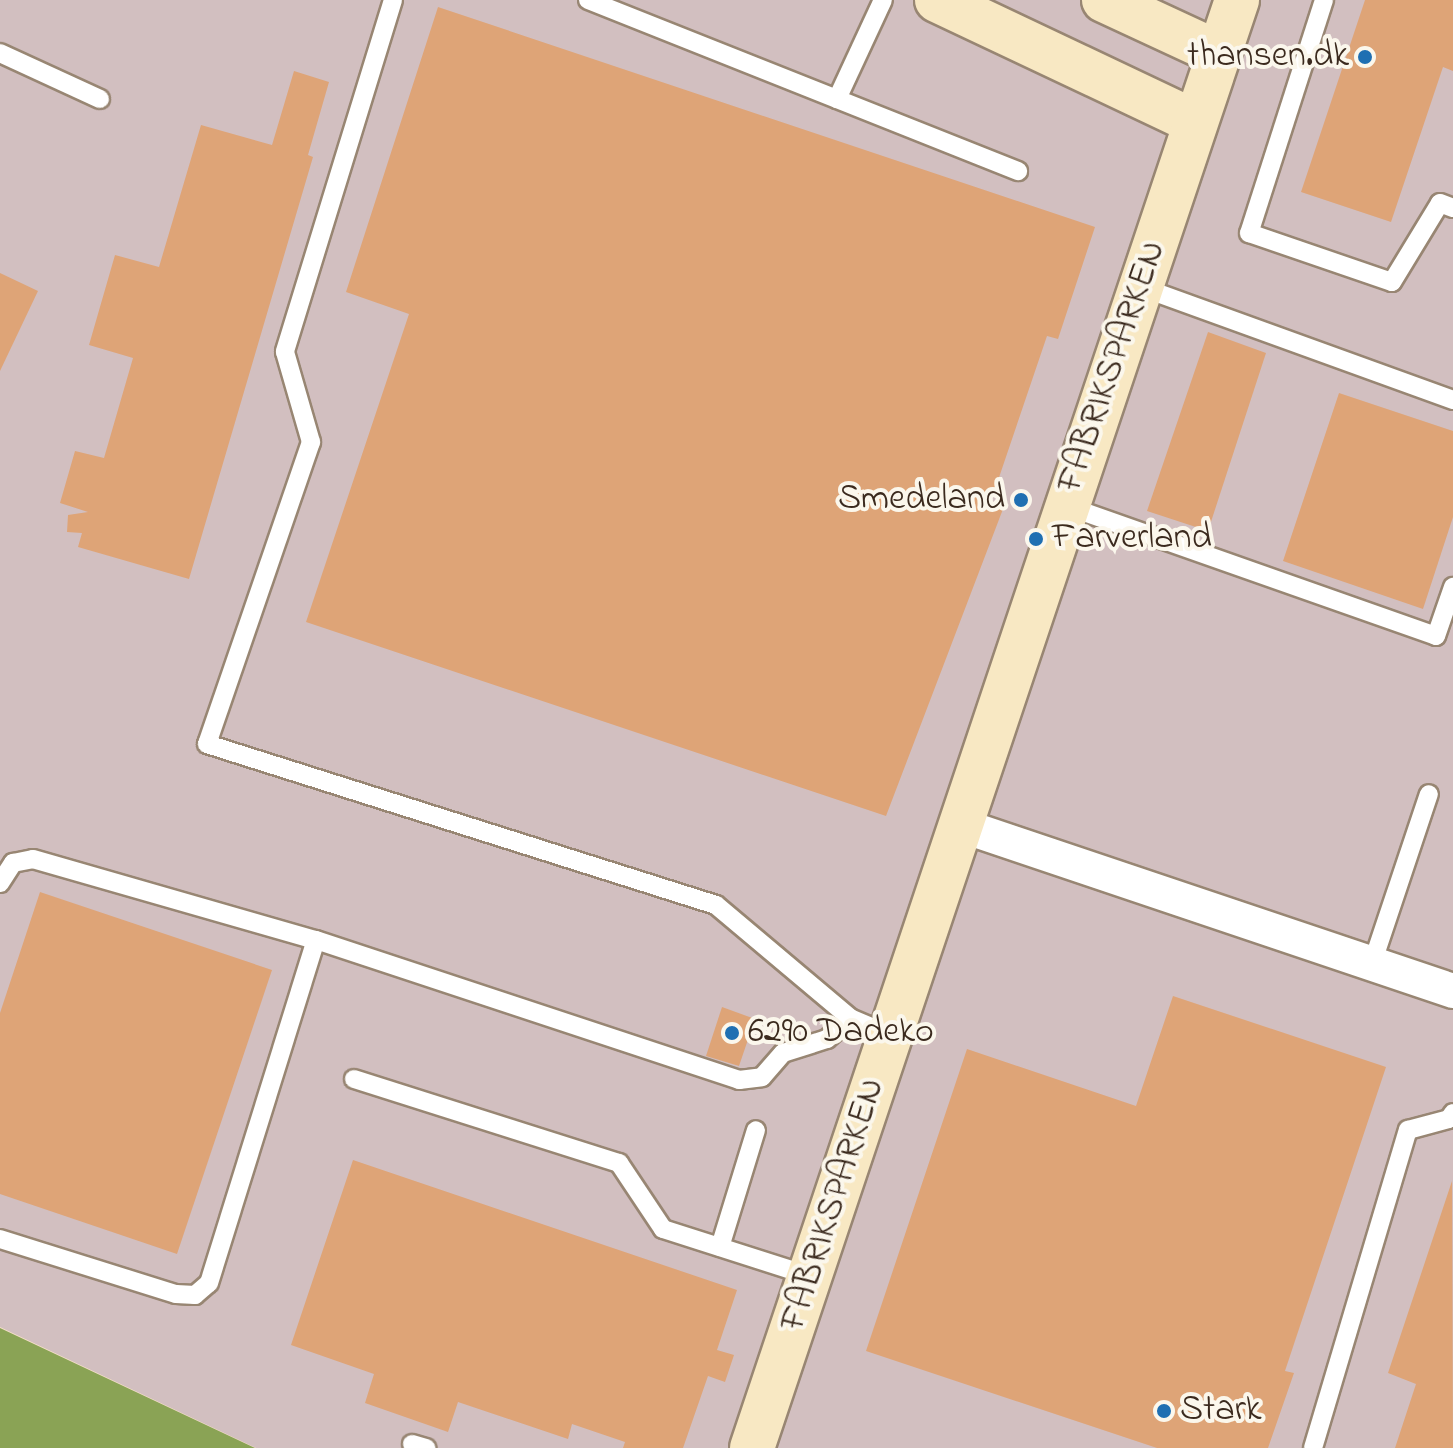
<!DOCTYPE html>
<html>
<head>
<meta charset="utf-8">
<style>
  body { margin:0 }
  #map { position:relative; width:1453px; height:1448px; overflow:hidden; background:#f6e1c8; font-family:"Indie Flower",sans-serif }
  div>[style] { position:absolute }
  .industrial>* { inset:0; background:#d2bfc0 }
  .forest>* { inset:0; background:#8aa355 }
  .building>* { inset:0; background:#dea477 }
  .roads { filter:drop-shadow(2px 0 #988673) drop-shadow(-2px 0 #988673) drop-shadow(0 2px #988673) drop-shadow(0 -2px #988673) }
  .lane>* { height:18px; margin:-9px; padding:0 9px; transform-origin:9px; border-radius:9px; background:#fff }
  .street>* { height:34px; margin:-17px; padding:0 17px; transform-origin:17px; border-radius:17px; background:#fff }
  .secondary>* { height:44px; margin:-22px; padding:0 22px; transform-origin:22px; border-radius:22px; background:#f8e8c3 }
  .dots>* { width:22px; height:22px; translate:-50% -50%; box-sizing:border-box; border:4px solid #fbf7ec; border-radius:50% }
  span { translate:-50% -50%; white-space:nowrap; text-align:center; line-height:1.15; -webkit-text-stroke:8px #fbf7ec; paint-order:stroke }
  .poi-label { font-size:36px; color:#3b2a1e }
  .right { translate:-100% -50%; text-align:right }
  .left { translate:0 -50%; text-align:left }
  .street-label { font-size:36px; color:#3b2a1e }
</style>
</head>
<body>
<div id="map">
  <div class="industrial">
    <div style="clip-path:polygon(0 0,1453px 0,1453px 1448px,256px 1448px,0 1327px)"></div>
  </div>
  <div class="forest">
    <div style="clip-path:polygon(0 1328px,255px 1448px,0 1448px)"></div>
  </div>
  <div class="building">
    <div style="clip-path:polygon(1365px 0,1453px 0,1453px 71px,1443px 67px,1391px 222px,1301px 192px)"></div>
    <div style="clip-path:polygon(438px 7px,1095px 227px,1058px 339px,1047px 336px,990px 504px,1003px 509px,886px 816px,306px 622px,409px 314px,346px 292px)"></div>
    <div style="clip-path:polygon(294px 71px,329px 82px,308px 155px,313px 157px,189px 579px,78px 547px,82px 533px,67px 532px,68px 515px,88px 512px,60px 503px,75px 451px,104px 458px,133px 358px,89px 345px,115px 255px,159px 267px,201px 125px,272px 145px)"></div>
    <div style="clip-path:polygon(0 273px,38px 291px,0 371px)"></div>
    <div style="clip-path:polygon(1208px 332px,1266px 353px,1208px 531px,1147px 511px)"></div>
    <div style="clip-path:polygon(1339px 393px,1453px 431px,1453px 517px,1423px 609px,1283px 561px)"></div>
    <div style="clip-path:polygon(40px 892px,272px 970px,177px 1254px,0 1194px,0 1013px)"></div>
    <div style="clip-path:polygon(1173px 996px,1386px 1067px,1285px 1371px,1294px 1373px,1268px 1448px,1157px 1448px,866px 1351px,967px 1049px,1136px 1106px)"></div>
    <div style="clip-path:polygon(722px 1007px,755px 1019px,739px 1066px,706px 1056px)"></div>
    <div style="clip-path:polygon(353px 1160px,737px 1290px,717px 1350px,734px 1355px,725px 1382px,708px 1376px,683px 1448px,623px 1448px,625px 1442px,572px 1424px,568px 1439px,458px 1402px,448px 1432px,365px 1403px,374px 1374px,291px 1345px)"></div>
    <div style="clip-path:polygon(1452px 1181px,1453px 1448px,1395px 1448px,1416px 1384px,1388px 1373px)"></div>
  </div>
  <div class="roads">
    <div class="lane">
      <div style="left:393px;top:0;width:368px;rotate:107.1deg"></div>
      <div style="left:285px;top:352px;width:94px;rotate:73.9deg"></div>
      <div style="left:311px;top:442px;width:319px;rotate:109deg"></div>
      <div style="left:207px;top:744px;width:534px;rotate:17.55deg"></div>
      <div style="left:716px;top:905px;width:175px;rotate:40.1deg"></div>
      <div style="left:850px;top:1018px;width:43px;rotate:23deg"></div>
      <div style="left:588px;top:0;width:463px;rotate:21.7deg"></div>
      <div style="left:1324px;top:0;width:245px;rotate:107.8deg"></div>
      <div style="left:1249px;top:233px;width:151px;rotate:18.9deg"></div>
      <div style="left:1392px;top:282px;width:92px;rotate:-58.7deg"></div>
      <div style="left:1440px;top:203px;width:14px;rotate:21deg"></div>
      <div style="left:0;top:53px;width:110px;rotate:24.7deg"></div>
      <div style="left:837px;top:99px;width:109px;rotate:-65.1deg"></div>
      <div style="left:1141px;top:287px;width:332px;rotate:19.9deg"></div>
      <div style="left:1067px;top:506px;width:391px;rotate:19.4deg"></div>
      <div style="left:1436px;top:636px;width:52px;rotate:-70.9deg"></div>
      <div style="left:0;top:883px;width:24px;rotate:-57deg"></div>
      <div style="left:13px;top:863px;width:20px;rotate:-11deg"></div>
      <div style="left:33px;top:859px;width:294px;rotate:16deg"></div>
      <div style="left:316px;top:940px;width:446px;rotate:18.3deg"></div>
      <div style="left:739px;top:1080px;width:23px;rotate:-7deg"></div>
      <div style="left:762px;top:1077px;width:32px;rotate:-49deg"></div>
      <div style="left:783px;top:1053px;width:46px;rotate:-17.7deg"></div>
      <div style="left:827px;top:1039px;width:31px;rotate:-42deg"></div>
      <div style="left:1372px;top:964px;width:179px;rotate:-71.5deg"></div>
      <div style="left:354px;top:1079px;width:278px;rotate:17.6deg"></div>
      <div style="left:619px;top:1163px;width:79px;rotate:56.3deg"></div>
      <div style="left:663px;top:1229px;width:154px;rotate:17.7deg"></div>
      <div style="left:0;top:1239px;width:184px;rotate:17.4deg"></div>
      <div style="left:176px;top:1294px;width:19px;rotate:3deg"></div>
      <div style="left:195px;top:1295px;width:18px;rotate:-41deg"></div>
      <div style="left:209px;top:1283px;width:359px;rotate:-72.7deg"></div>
      <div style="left:720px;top:1247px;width:122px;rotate:-72.9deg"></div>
      <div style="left:412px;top:1444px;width:15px;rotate:16deg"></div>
      <div style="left:1313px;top:1448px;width:332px;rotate:-73.4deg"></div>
      <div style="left:1408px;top:1130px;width:42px;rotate:-15deg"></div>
      <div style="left:1449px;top:1119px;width:7px;rotate:-56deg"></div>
    </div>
    <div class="street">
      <div style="left:960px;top:825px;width:520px;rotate:18.61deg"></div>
    </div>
    <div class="secondary">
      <div style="left:937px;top:0;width:285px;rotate:25.3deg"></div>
      <div style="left:1104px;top:0;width:126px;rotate:24.9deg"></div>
      <div style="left:752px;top:1448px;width:1527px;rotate:-71.48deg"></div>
    </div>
  </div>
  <div class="dots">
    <div style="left:1365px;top:57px;background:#1f6fb2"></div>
    <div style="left:1021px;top:500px;background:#1f6fb2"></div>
    <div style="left:1036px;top:539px;background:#1f6fb2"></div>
    <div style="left:732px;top:1033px;background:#1f6fb2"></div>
    <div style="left:1164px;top:1411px;background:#1f6fb2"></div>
  </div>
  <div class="poi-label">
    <span class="right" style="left:1349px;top:57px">thansen.dk</span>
    <span class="right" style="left:1005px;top:500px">Smedeland</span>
    <span class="left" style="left:1052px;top:539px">Farverland</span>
    <span class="left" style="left:748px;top:1033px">6290 Dadeko</span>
    <span class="left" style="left:1180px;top:1411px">Stark</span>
  </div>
  <div class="street-label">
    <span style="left:1113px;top:367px;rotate:-71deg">FABRIKSPARKEN</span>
    <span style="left:834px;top:1205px;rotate:-72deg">FABRIKSPARKEN</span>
  </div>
</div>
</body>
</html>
